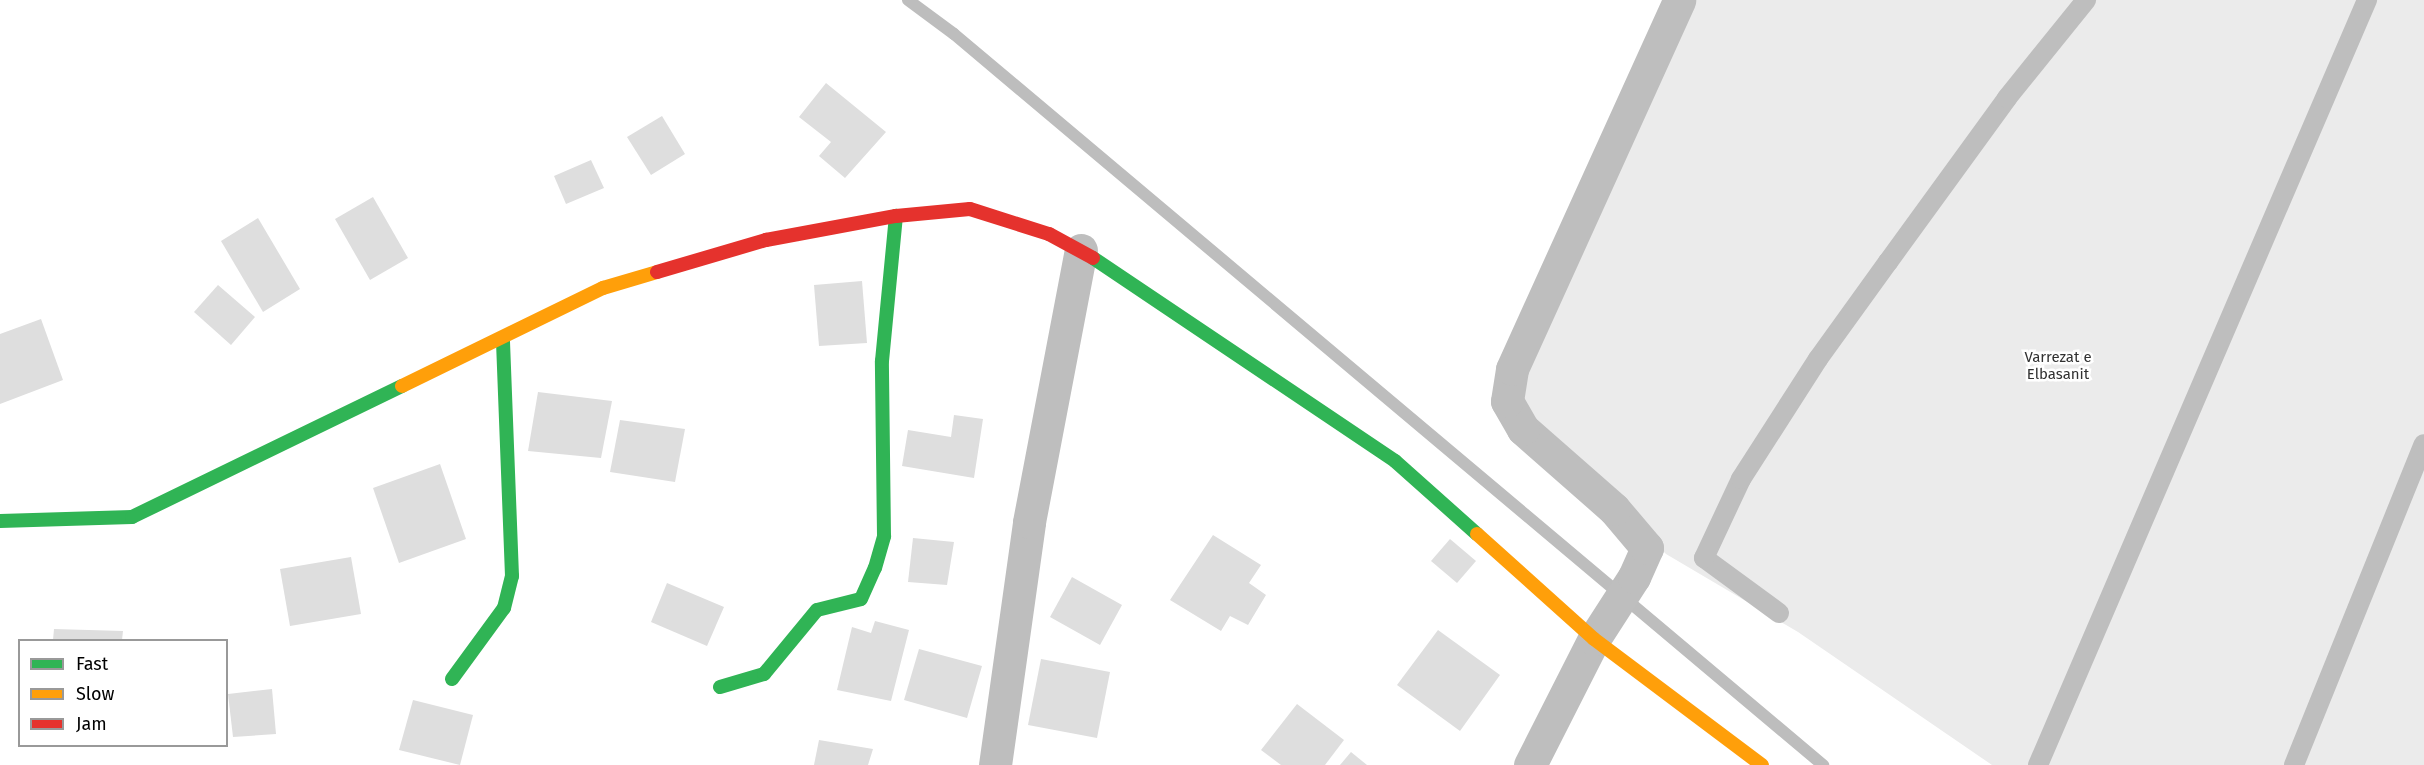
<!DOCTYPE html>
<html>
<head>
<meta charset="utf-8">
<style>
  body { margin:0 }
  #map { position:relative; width:2424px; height:765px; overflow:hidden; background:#fff; font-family:"Fira Sans",sans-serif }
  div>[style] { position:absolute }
  .green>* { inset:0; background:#ebebeb }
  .stream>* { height:12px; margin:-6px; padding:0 6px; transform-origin:6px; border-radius:6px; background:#bdbdbd }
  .building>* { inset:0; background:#dedede }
  .lane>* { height:20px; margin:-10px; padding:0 10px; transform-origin:10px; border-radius:10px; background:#bebebe }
  .street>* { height:33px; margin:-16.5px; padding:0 16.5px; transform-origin:16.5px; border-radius:16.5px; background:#bebebe }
  .fast>* { height:14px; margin:-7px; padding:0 7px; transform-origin:7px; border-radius:7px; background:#30b455 }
  .slow>* { height:14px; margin:-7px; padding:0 7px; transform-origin:7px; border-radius:7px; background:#ff9f0a }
  .jam>* { height:14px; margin:-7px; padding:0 7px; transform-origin:7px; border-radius:7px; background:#e5322d }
  span { translate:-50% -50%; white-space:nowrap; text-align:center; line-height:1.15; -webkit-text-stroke:5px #fff; paint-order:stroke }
  .park-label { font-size:15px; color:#313131 }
  .legend { position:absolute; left:18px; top:639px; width:210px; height:108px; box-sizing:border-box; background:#fff; border:2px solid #999; margin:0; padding:8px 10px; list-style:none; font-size:18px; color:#000 }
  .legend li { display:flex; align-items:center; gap:12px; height:30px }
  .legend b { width:30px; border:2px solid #999 }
</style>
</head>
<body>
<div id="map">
  <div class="green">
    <div style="clip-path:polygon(1693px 0,2424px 0,2424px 765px,1992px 765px,1798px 632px,1666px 554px,1512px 397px)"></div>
  </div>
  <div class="stream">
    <div style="left:908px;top:0;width:57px;rotate:36.5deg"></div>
    <div style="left:954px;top:34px;width:1136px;rotate:40.07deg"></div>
  </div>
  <div class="building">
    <div style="clip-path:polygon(826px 83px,886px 132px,845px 178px,819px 156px,831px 142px,799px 117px)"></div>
    <div style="clip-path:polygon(662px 116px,685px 154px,651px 175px,627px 137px)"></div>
    <div style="clip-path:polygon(591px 160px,604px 188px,566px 204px,554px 176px)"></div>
    <div style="clip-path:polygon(373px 197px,408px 258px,370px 280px,335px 219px)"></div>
    <div style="clip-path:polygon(258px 218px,300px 289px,263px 312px,221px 241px)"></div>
    <div style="clip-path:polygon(862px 281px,867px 343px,819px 346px,814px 285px)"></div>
    <div style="clip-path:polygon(218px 285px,255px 317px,231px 345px,194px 312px)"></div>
    <div style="clip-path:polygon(41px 319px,63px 380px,0 404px,0 334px)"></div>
    <div style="clip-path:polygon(538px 392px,612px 401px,601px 458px,528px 451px)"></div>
    <div style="clip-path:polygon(954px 415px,983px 419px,974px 478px,902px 466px,908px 430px,951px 437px)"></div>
    <div style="clip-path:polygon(620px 420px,685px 429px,675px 482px,610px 472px)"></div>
    <div style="clip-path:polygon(440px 464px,466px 539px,399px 563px,373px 488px)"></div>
    <div style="clip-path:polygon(1213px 535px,1261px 565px,1249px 583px,1266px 595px,1248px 625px,1230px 616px,1221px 631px,1170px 600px)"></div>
    <div style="clip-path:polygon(913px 538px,954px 542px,947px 585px,908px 582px)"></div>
    <div style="clip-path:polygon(1450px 539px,1476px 561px,1457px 583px,1431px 561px)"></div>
    <div style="clip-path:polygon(351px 557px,361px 614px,290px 626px,280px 569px)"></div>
    <div style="clip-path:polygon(1072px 577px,1122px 605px,1100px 645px,1050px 617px)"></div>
    <div style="clip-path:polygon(667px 583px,724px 607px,707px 646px,651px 622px)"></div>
    <div style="clip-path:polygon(875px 621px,909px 630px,891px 701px,837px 690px,852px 627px,871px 633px)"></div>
    <div style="clip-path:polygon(54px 629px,123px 631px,122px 640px,53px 640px)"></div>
    <div style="clip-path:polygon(1438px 630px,1500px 675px,1460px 731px,1397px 685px)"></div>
    <div style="clip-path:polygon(919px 649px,982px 666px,967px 718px,904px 700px)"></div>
    <div style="clip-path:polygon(1041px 659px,1110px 672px,1097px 738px,1028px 725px)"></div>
    <div style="clip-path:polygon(272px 689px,276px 734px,233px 737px,228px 694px)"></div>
    <div style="clip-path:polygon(413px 700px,473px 715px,460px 765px,399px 750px)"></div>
    <div style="clip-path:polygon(1297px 704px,1344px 740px,1325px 765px,1281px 765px,1261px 750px)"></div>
    <div style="clip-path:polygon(819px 740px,873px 749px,868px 765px,814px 765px)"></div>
    <div style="clip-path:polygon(1351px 752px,1367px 765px,1340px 765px)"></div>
  </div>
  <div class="lane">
    <div style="left:1779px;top:613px;width:93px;rotate:-143.7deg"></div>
    <div style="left:1704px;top:558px;width:87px;rotate:-64.9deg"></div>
    <div style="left:1741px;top:479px;width:143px;rotate:-57.3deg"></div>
    <div style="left:1818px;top:359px;width:120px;rotate:-54.2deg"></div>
    <div style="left:1888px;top:262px;width:203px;rotate:-54deg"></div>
    <div style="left:2007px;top:98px;width:126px;rotate:-51.1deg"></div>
    <div style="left:2038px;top:765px;width:833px;rotate:-66.73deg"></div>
    <div style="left:2294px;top:765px;width:346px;rotate:-68deg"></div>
  </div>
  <div class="street">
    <div style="left:995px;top:765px;width:245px;rotate:-82deg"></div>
    <div style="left:1029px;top:522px;width:277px;rotate:-79.2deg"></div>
    <div style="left:1530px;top:765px;width:141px;rotate:-63.1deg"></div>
    <div style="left:1594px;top:639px;width:74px;rotate:-57.2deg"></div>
    <div style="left:1634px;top:577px;width:32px;rotate:-66deg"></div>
    <div style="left:1647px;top:548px;width:51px;rotate:-130.2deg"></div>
    <div style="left:1614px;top:509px;width:121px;rotate:-138.7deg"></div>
    <div style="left:1523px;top:429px;width:32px;rotate:-120deg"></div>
    <div style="left:1507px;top:401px;width:32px;rotate:-81deg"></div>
    <div style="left:1512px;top:369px;width:405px;rotate:-65.6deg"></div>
  </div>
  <div class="fast">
    <div style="left:1093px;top:258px;width:364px;rotate:33.9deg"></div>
    <div style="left:1395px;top:461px;width:110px;rotate:41.7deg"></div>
    <div style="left:0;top:521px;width:132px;rotate:-1.7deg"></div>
    <div style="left:132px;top:517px;width:300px;rotate:-25.9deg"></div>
    <div style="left:452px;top:679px;width:88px;rotate:-53.8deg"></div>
    <div style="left:504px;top:608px;width:33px;rotate:-76deg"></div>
    <div style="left:512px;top:576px;width:237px;rotate:-92.2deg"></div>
    <div style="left:720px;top:687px;width:46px;rotate:-16.5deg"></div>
    <div style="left:764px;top:674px;width:83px;rotate:-50.4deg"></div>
    <div style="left:817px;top:610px;width:45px;rotate:-14deg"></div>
    <div style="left:861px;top:599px;width:34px;rotate:-66deg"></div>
    <div style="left:875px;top:568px;width:33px;rotate:-74deg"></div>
    <div style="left:884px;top:536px;width:175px;rotate:-90.7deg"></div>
    <div style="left:882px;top:361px;width:146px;rotate:-84.5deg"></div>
  </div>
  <div class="slow">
    <div style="left:402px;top:386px;width:224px;rotate:-26deg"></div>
    <div style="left:603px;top:288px;width:56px;rotate:-16.5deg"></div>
    <div style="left:1477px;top:534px;width:157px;rotate:41.9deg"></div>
    <div style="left:1594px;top:639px;width:210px;rotate:36.9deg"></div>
  </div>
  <div class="jam">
    <div style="left:657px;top:272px;width:114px;rotate:-16.4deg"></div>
    <div style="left:766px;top:240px;width:132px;rotate:-10.5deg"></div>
    <div style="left:896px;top:216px;width:74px;rotate:-5.4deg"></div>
    <div style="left:970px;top:209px;width:83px;rotate:17.6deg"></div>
    <div style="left:1049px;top:234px;width:50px;rotate:28.6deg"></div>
  </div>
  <div class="park-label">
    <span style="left:2058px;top:366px">Varrezat e<br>Elbasanit</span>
  </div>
  <ul class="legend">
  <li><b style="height:8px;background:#30b455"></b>Fast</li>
  <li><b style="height:8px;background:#ff9f0a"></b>Slow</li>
  <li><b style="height:8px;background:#e5322d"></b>Jam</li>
  </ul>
</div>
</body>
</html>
